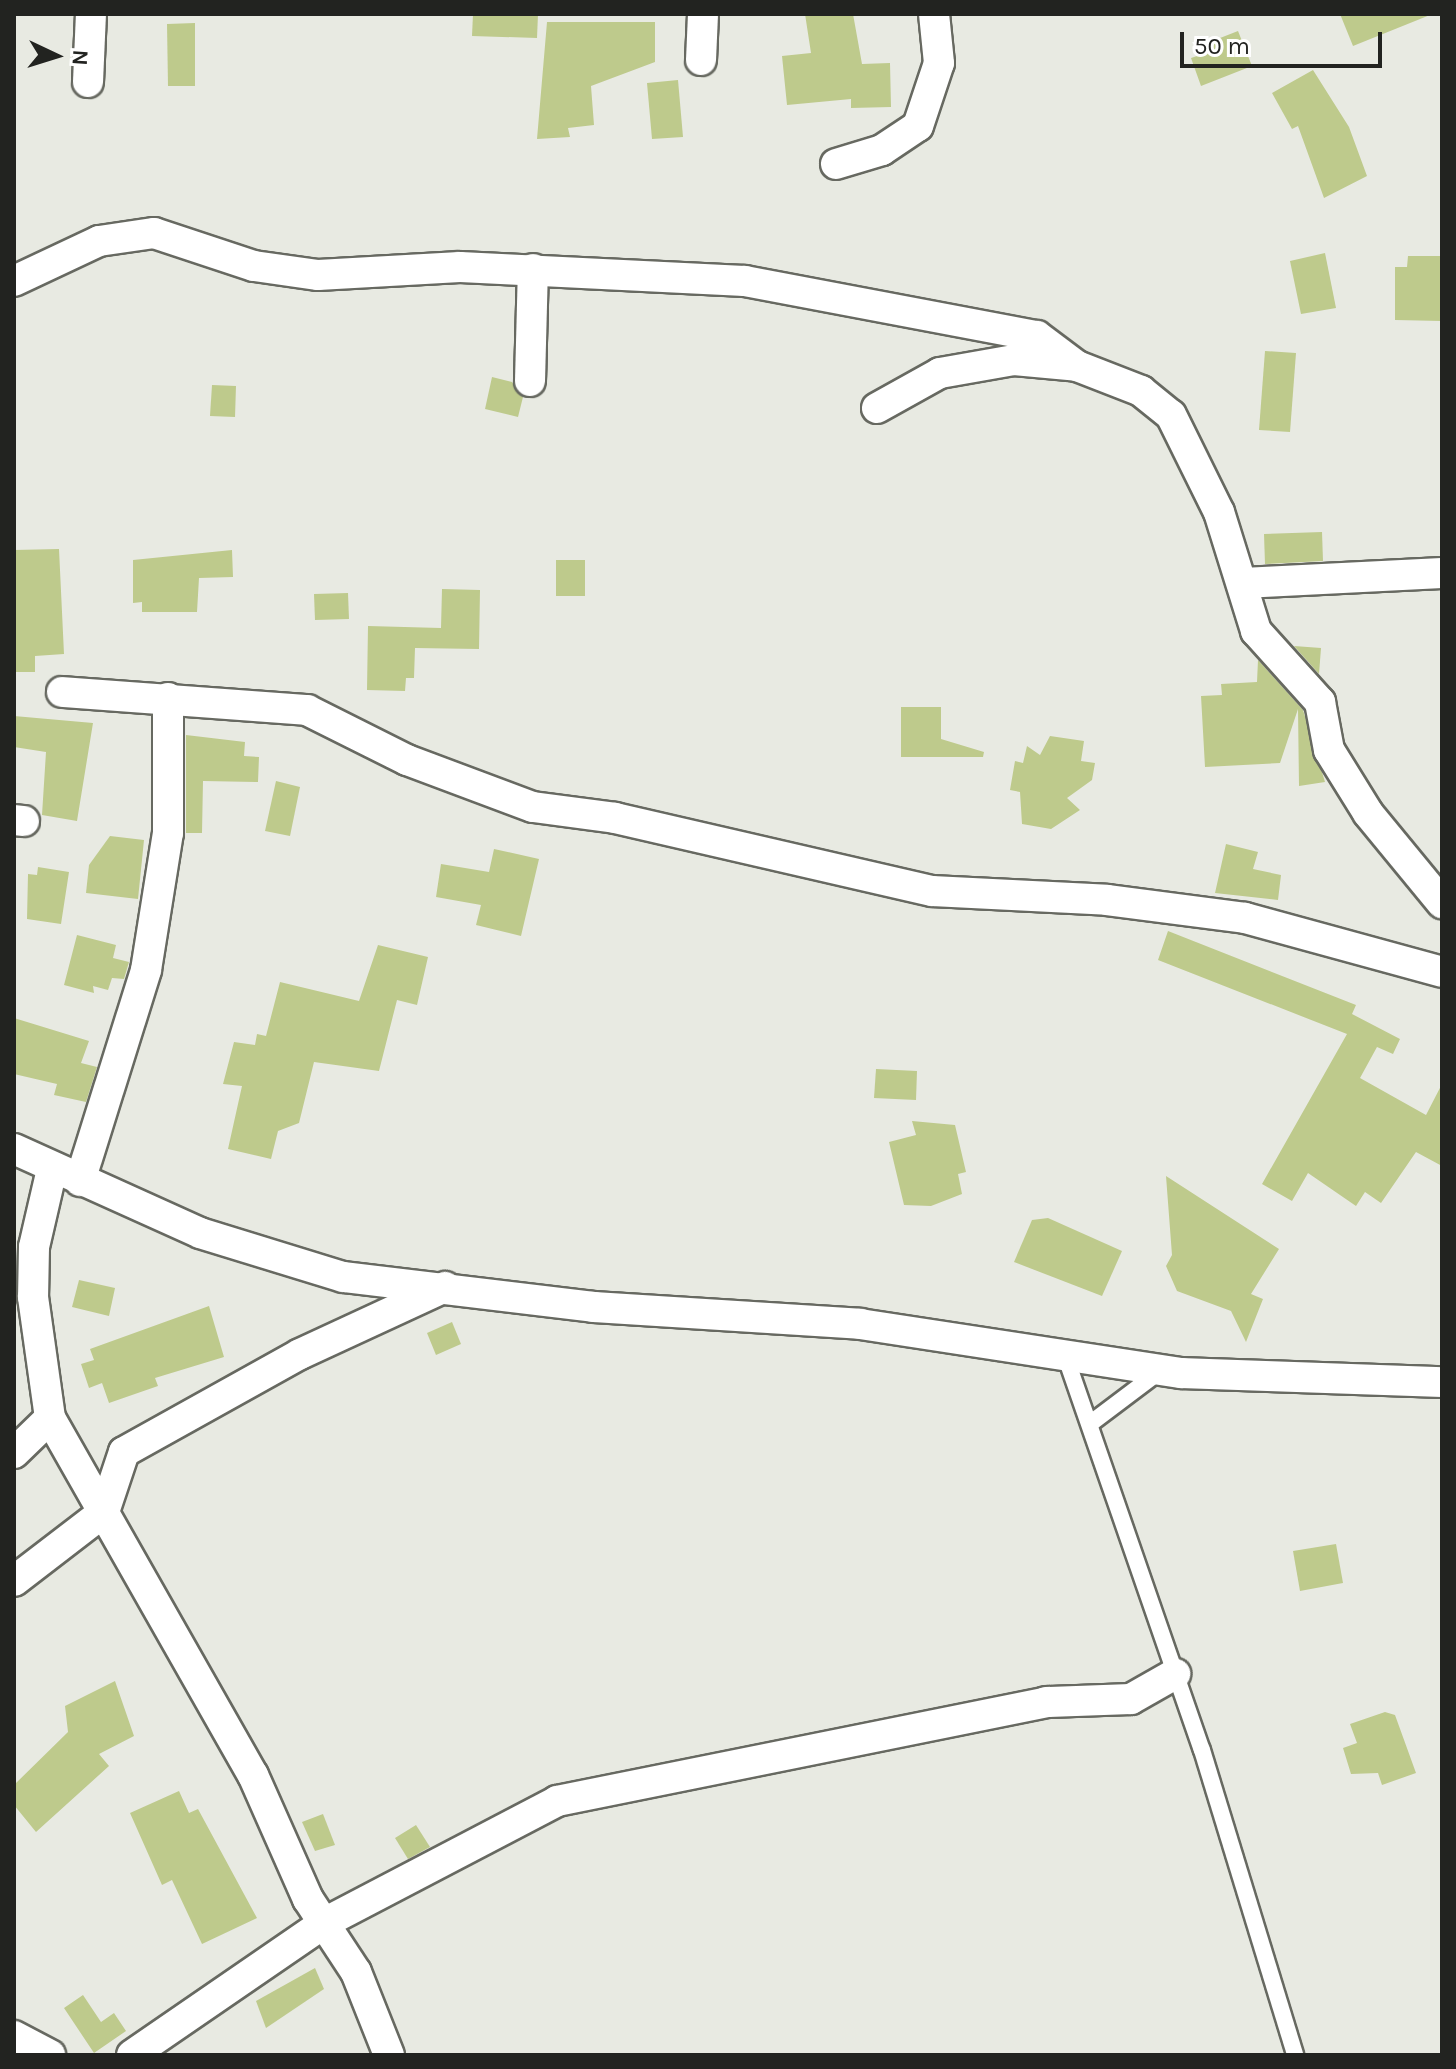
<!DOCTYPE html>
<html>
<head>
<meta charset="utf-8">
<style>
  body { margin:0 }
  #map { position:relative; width:1456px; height:2069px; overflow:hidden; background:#e8eae2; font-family:Karla,sans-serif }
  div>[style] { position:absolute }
  .building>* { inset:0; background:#beca8c }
  .roads { filter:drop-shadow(2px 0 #676961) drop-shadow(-2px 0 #676961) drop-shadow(0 2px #676961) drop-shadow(0 -2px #676961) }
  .lane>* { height:16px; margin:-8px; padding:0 8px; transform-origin:8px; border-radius:8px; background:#fff }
  .street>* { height:30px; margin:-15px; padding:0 15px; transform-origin:15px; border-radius:15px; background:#fff }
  span { translate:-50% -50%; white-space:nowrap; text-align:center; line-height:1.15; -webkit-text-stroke:6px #fff; paint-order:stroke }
  .frame { position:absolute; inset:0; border:16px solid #222320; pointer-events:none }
  .north { position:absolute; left:16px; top:16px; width:80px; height:80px; -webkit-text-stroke:6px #fff; paint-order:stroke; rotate:94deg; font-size:22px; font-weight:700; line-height:32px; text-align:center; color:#222320 }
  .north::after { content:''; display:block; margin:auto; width:28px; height:36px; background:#222320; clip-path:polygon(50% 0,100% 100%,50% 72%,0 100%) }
  .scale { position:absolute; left:1180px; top:32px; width:202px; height:36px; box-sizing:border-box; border:4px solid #222320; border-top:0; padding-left:10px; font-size:24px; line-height:28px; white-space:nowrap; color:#222320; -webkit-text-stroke:6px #fff; paint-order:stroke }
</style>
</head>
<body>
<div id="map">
  <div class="building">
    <div style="clip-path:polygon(473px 14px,538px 14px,537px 38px,472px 36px)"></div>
    <div style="clip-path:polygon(805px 14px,853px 14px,862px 64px,890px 63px,891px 107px,851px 108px,851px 99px,787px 105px,782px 56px,811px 53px)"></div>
    <div style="clip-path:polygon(1340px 14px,1430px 14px,1430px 15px,1353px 46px)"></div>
    <div style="clip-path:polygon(547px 22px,655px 22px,655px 62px,591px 86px,594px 125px,568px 128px,570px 137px,537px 139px)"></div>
    <div style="clip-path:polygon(195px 23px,195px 86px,168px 86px,167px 24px)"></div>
    <div style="clip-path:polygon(1238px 31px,1252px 66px,1201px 86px,1191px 58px,1200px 55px,1197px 47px)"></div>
    <div style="clip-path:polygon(1313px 70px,1349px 127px,1367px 176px,1324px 198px,1298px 126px,1292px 129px,1272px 93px)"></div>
    <div style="clip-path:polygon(678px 80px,683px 137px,652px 139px,647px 83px)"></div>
    <div style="clip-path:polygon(1325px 253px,1336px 308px,1301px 314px,1290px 261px)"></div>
    <div style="clip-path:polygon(1408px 256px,1442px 256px,1442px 321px,1395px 320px,1395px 267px,1407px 267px)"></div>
    <div style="clip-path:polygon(1265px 351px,1296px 353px,1290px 432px,1259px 430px)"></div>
    <div style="clip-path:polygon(492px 377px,512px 382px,523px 397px,518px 417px,485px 409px)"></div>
    <div style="clip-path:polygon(212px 385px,236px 386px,235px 417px,210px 416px)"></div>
    <div style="clip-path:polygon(1322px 532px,1323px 561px,1265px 564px,1264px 534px)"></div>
    <div style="clip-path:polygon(59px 549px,64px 654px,35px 656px,35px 672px,14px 672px,14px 550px)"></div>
    <div style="clip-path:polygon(232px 550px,233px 577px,199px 578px,197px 612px,142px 612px,142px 602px,133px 603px,133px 560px)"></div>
    <div style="clip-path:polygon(556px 560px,585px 560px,585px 596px,556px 596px)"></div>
    <div style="clip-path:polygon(442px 589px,480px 590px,479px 649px,415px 648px,414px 678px,406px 678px,405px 691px,367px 690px,368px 626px,441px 628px)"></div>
    <div style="clip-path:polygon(348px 593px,349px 619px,315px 620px,314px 594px)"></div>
    <div style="clip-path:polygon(1294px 646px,1321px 648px,1319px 674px)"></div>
    <div style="clip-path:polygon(1258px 660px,1303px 710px,1325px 782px,1299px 786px,1298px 709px,1280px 763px,1205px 767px,1201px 696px,1222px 695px,1221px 684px,1257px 682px)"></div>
    <div style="clip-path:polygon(901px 707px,941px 707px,941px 739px,984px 752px,983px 757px,901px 757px)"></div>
    <div style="clip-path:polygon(14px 716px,93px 723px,77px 821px,42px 815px,46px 752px,14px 747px)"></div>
    <div style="clip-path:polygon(186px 735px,245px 742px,244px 756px,259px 757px,258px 782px,203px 781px,202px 833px,186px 833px)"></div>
    <div style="clip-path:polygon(1050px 736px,1084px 741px,1081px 761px,1095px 763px,1092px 780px,1067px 798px,1080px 810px,1051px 829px,1022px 824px,1020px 792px,1010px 790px,1015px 761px,1023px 763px,1027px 746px,1040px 755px)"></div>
    <div style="clip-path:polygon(276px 781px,300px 787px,290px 836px,265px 831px)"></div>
    <div style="clip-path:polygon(110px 836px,144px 840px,138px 899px,86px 893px,89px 865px)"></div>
    <div style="clip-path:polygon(1226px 844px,1258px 852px,1253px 869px,1281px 875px,1278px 900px,1215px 893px)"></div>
    <div style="clip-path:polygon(494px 849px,539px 859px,521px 936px,476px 925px,481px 905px,436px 897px,441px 864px,489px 872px)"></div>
    <div style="clip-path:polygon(38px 867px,69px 872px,61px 924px,27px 919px,28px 874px,37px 875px)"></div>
    <div style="clip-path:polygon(1168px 931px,1356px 1005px,1352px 1014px,1400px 1039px,1393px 1054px,1377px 1047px,1360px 1078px,1426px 1115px,1442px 1084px,1442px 1166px,1416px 1152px,1381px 1203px,1365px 1192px,1356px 1206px,1308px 1173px,1292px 1201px,1262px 1184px,1347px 1034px,1158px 960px)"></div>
    <div style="clip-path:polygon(77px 935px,116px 945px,113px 958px,129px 962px,124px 979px,112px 978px,108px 990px,93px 986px,94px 993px,64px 985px)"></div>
    <div style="clip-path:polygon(378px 945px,428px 957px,417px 1005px,397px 1000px,379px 1071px,314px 1062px,299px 1123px,278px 1131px,271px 1159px,228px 1149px,242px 1086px,223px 1084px,234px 1042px,255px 1045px,257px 1034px,266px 1036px,280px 982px,359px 1001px)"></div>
    <div style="clip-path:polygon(14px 1018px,89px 1041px,81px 1063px,97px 1067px,86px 1102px,54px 1095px,57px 1084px,14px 1074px)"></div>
    <div style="clip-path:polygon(876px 1069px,917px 1071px,916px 1100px,874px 1098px)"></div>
    <div style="clip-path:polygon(912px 1121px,955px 1125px,966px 1172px,958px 1174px,962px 1194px,931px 1206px,904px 1205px,889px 1142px,916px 1135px)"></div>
    <div style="clip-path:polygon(1166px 1176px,1279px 1249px,1251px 1294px,1263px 1299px,1246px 1342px,1231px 1311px,1177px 1291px,1166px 1266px,1172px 1255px)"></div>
    <div style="clip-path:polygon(1048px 1218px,1122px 1251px,1102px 1296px,1014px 1262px,1032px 1220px)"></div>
    <div style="clip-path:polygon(79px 1280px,115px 1288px,109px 1316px,72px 1307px)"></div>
    <div style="clip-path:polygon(209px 1306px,224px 1357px,155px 1378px,158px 1386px,109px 1403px,102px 1383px,89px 1388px,81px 1364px,94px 1360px,90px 1349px)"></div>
    <div style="clip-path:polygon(452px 1322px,461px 1344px,436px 1355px,427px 1333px)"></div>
    <div style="clip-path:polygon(1336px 1544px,1343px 1583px,1300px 1591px,1293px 1551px)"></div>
    <div style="clip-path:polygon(115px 1681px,134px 1736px,99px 1754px,109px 1766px,36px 1832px,14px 1805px,14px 1785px,68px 1732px,65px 1706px)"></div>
    <div style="clip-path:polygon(1385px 1712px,1395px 1715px,1416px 1773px,1382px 1785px,1378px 1773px,1351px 1774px,1343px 1748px,1357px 1743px,1350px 1724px)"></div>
    <div style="clip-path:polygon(179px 1791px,189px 1813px,198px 1809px,257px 1918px,202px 1944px,172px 1880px,162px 1885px,130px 1813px)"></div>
    <div style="clip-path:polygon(323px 1814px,335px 1845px,315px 1851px,302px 1822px)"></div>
    <div style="clip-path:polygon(416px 1825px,430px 1847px,408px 1859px,395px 1838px)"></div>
    <div style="clip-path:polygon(315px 1968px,324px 1989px,266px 2028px,256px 2001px)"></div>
    <div style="clip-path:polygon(83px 1995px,101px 2022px,114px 2013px,126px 2031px,94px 2053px,64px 2008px)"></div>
  </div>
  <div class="roads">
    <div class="lane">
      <div style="left:1065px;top:1355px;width:418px;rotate:70.9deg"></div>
      <div style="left:1202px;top:1750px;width:319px;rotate:73deg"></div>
      <div style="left:1091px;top:1423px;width:86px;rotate:-37deg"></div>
    </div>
    <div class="street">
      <div style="left:701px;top:60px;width:46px;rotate:-87.5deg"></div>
      <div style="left:88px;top:82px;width:68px;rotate:-87.5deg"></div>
      <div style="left:836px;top:164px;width:48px;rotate:-16.9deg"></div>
      <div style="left:882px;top:150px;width:43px;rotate:-33.7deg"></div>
      <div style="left:918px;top:126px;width:66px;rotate:-71.6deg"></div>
      <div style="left:939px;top:63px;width:49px;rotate:-95.8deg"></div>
      <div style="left:14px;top:281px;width:94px;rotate:-25.2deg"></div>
      <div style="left:99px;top:241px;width:56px;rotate:-8.3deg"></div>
      <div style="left:154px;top:233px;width:105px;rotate:18.3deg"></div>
      <div style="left:254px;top:266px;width:65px;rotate:8deg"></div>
      <div style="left:318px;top:275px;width:142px;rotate:-3.2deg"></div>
      <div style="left:460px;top:267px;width:285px;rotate:2.8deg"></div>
      <div style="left:745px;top:281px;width:297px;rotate:10.7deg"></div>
      <div style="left:1037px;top:336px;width:50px;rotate:36.9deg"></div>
      <div style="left:530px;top:381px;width:112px;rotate:-88.5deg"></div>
      <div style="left:877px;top:408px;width:72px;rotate:-29.1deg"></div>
      <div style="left:940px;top:373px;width:75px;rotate:-10deg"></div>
      <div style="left:1014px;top:360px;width:63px;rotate:5.4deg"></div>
      <div style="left:1077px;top:366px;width:69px;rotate:21.3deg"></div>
      <div style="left:1141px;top:391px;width:38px;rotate:39deg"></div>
      <div style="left:1171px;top:415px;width:108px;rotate:63.7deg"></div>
      <div style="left:1219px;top:512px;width:125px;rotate:72.7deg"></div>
      <div style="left:1256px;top:631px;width:96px;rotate:48deg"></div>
      <div style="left:1320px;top:702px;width:49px;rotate:79.4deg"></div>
      <div style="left:1329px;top:750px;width:74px;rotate:58.2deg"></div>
      <div style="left:1368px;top:813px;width:117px;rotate:50.6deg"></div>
      <div style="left:1243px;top:583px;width:199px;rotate:-2.9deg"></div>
      <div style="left:62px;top:692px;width:246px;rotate:4.2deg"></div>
      <div style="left:307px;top:710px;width:112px;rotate:26.6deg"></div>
      <div style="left:407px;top:760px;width:134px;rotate:20.5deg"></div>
      <div style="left:533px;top:807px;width:83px;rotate:7.6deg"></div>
      <div style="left:615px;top:818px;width:325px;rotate:13deg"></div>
      <div style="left:932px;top:891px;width:175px;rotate:2.9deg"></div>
      <div style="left:1107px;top:900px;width:139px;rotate:7.4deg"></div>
      <div style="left:1245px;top:918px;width:204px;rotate:15.3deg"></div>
      <div style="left:14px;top:820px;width:10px;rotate:6deg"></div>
      <div style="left:14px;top:1149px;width:204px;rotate:24.3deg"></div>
      <div style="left:200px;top:1233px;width:150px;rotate:17.1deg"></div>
      <div style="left:343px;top:1277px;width:252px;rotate:6.8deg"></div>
      <div style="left:593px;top:1307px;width:268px;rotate:3.6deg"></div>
      <div style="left:860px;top:1324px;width:325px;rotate:8.7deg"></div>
      <div style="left:1181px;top:1373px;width:261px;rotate:2deg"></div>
      <div style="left:52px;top:1169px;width:80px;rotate:103deg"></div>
      <div style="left:34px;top:1247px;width:50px;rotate:91.1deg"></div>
      <div style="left:33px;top:1297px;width:122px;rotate:82deg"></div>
      <div style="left:50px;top:1418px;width:411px;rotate:60.4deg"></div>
      <div style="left:253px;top:1775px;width:136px;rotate:66.1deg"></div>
      <div style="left:308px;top:1899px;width:87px;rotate:56.7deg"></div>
      <div style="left:356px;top:1972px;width:89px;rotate:68.3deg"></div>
      <div style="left:80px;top:1181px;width:221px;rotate:-72.6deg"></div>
      <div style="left:146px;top:970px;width:139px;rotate:-80.9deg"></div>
      <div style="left:168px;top:833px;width:135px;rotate:-90deg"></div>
      <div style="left:14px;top:1453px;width:50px;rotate:-44.2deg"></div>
      <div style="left:14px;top:1581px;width:113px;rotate:-37.5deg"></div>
      <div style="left:104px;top:1512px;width:63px;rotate:-71.6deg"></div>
      <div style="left:124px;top:1452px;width:201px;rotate:-29.1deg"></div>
      <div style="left:300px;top:1354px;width:160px;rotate:-24.8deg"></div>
      <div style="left:14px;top:2036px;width:41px;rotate:27.8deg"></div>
      <div style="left:132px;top:2055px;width:233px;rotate:-34.5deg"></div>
      <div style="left:324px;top:1923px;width:263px;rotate:-27.6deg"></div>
      <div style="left:557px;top:1801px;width:499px;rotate:-11.4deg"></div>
      <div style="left:1046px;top:1702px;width:85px;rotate:-2deg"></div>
      <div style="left:1131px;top:1699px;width:51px;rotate:-29.6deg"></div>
    </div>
  </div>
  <div class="frame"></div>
  <div class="north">N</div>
  <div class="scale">50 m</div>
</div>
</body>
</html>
